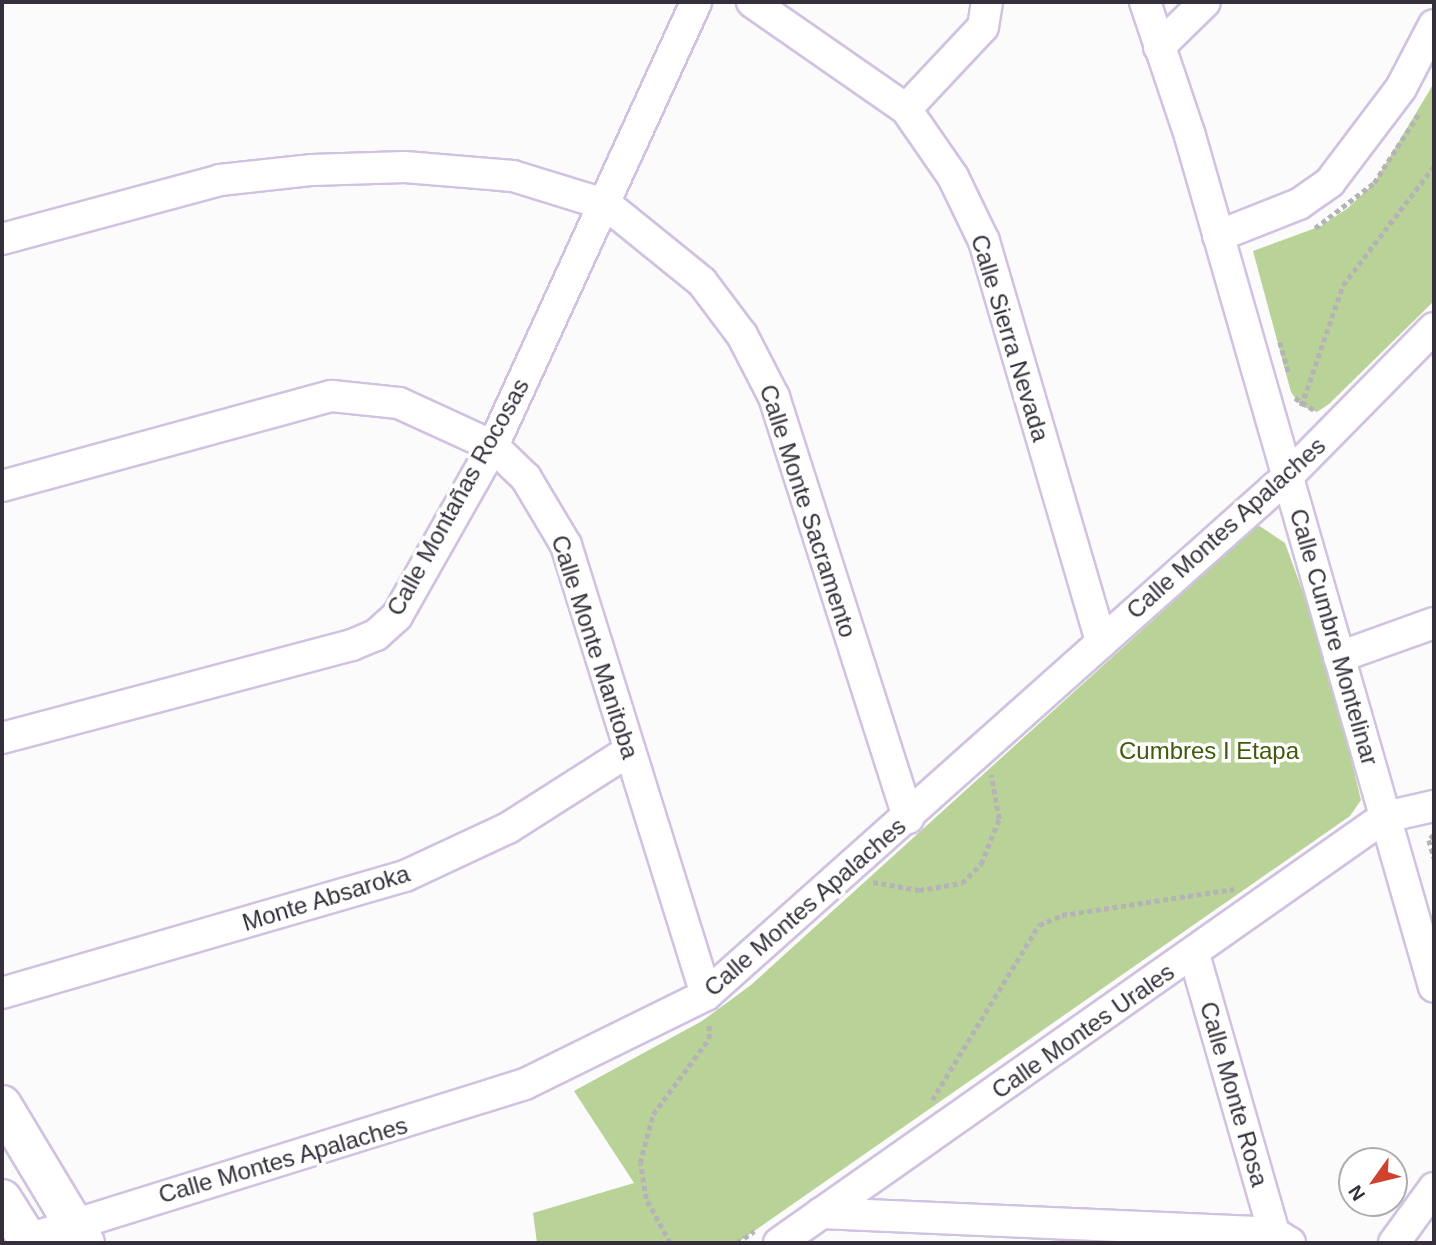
<!DOCTYPE html>
<html>
<head>
<meta charset="utf-8">
<style>
  body { margin:0 }
  #map { position:relative; width:1436px; height:1245px; overflow:hidden; background:#fbfbfb; font-family:Arial,sans-serif }
  div>[style] { position:absolute }
  .green>* { inset:0; background:#b8d297 }
  .path>* { height:4.5px; margin-top:-2.25px; transform-origin:0; background:repeating-linear-gradient(90deg,#b5b3b7 0 5px,transparent 0 8.5px) }
  .roads { filter:drop-shadow(2px 0 #d0c2e0) drop-shadow(-2px 0 #d0c2e0) drop-shadow(0 2px #d0c2e0) drop-shadow(0 -2px #d0c2e0) }
  .street>* { height:30px; margin:-15px; padding:0 15px; transform-origin:15px; border-radius:15px; background:#fff }
  .secondary>* { height:38px; margin:-19px; padding:0 19px; transform-origin:19px; border-radius:19px; background:#fff }
  span { translate:-50% -50%; white-space:nowrap; text-align:center; line-height:1.15; -webkit-text-stroke:7px #fff; paint-order:stroke }
  .street-label { font-size:24px; color:#352f3b }
  .park-label { font-size:24px; color:#405b0a }
  .frame { position:absolute; inset:0; border:4px solid #352f3b; pointer-events:none }
  .north { position:absolute; left:1338px; top:1147px; width:70px; height:70px; box-sizing:border-box; background:#fff; border:2px solid #aeacb1; border-radius:50%; rotate:236deg; font-size:19px; font-weight:700; line-height:28px; text-align:center; color:#352f3b }
  .north::after { content:''; display:block; margin:auto; width:24px; height:32px; background:#cf432d; clip-path:polygon(50% 0,100% 100%,50% 72%,0 100%) }
</style>
</head>
<body>
<div id="map">
  <div class="green">
    <div style="clip-path:polygon(1434px 83px,1434px 301px,1329px 404px,1317px 412px,1301px 406px,1291px 392px,1253px 251px,1321px 226px,1348px 208px,1374px 183px)"></div>
    <div style="clip-path:polygon(1258px 525px,1285px 543px,1325px 653px,1361px 800px,1350px 816px,737px 1243px,537px 1243px,533px 1213px,634px 1183px,574px 1091px,702px 1021px,751px 985px)"></div>
  </div>
  <div class="path">
    <div style="left:1315px;top:228px;width:74px;rotate:-37.3deg"></div>
    <div style="left:1374px;top:183px;width:81px;rotate:-57.1deg"></div>
    <div style="left:1280px;top:342px;width:33px;rotate:74deg"></div>
    <div style="left:1295px;top:398px;width:22px;rotate:32deg"></div>
    <div style="left:1301px;top:406px;width:128px;rotate:-70.9deg"></div>
    <div style="left:1343px;top:285px;width:150px;rotate:-52.6deg"></div>
    <div style="left:1434px;top:835px;width:7px;rotate:135deg"></div>
    <div style="left:1429px;top:840px;width:19px;rotate:74deg"></div>
    <div style="left:873px;top:882px;width:47px;rotate:9.9deg"></div>
    <div style="left:919px;top:890px;width:44px;rotate:-9.2deg"></div>
    <div style="left:962px;top:883px;width:27px;rotate:-45deg"></div>
    <div style="left:981px;top:864px;width:48px;rotate:-68.2deg"></div>
    <div style="left:999px;top:819px;width:45px;rotate:-100.3deg"></div>
    <div style="left:932px;top:1100px;width:205px;rotate:-58.6deg"></div>
    <div style="left:1039px;top:925px;width:25px;rotate:-23deg"></div>
    <div style="left:1062px;top:915px;width:174px;rotate:-8.6deg"></div>
    <div style="left:670px;top:1243px;width:50px;rotate:-118.6deg"></div>
    <div style="left:646px;top:1199px;width:36px;rotate:-99deg"></div>
    <div style="left:640px;top:1163px;width:51px;rotate:-75.1deg"></div>
    <div style="left:653px;top:1114px;width:94px;rotate:-53.3deg"></div>
    <div style="left:709px;top:1039px;width:16px;rotate:-90deg"></div>
    <div style="left:737px;top:1243px;width:21px;rotate:-35deg"></div>
  </div>
  <div class="roads">
    <div class="street">
      <div style="left:752px;top:2px;width:188px;rotate:34.8deg"></div>
      <div style="left:906px;top:109px;width:83px;rotate:55.3deg"></div>
      <div style="left:953px;top:177px;width:71px;rotate:64.2deg"></div>
      <div style="left:984px;top:241px;width:418px;rotate:73.7deg"></div>
      <div style="left:1145px;top:2px;width:141px;rotate:71.4deg"></div>
      <div style="left:1190px;top:136px;width:885px;rotate:74deg"></div>
      <div style="left:1159px;top:47px;width:64px;rotate:-44.4deg"></div>
      <div style="left:906px;top:109px;width:112px;rotate:-46.8deg"></div>
      <div style="left:983px;top:27px;width:25px;rotate:-81deg"></div>
      <div style="left:1218px;top:236px;width:87px;rotate:-21.6deg"></div>
      <div style="left:1299px;top:204px;width:38px;rotate:-35deg"></div>
      <div style="left:1330px;top:182px;width:118px;rotate:-52.9deg"></div>
      <div style="left:1401px;top:88px;width:71px;rotate:-62.4deg"></div>
      <div style="left:2px;top:239px;width:226px;rotate:-15.1deg"></div>
      <div style="left:220px;top:180px;width:93px;rotate:-6.2deg"></div>
      <div style="left:312px;top:170px;width:93px;rotate:-1.8deg"></div>
      <div style="left:405px;top:167px;width:108px;rotate:4.8deg"></div>
      <div style="left:513px;top:176px;width:98px;rotate:17.1deg"></div>
      <div style="left:607px;top:205px;width:122px;rotate:39deg"></div>
      <div style="left:702px;top:282px;width:66px;rotate:53deg"></div>
      <div style="left:742px;top:335px;width:70px;rotate:62.7deg"></div>
      <div style="left:774px;top:397px;width:442px;rotate:72.3deg"></div>
      <div style="left:2px;top:486px;width:342px;rotate:-15.3deg"></div>
      <div style="left:332px;top:396px;width:67px;rotate:6deg"></div>
      <div style="left:399px;top:403px;width:103px;rotate:24.6deg"></div>
      <div style="left:493px;top:446px;width:46px;rotate:44.1deg"></div>
      <div style="left:526px;top:478px;width:78px;rotate:59.2deg"></div>
      <div style="left:566px;top:545px;width:471px;rotate:72.7deg"></div>
      <div style="left:1339px;top:657px;width:101px;rotate:-19.7deg"></div>
      <div style="left:2px;top:738px;width:362px;rotate:-14.9deg"></div>
      <div style="left:352px;top:645px;width:26px;rotate:-23deg"></div>
      <div style="left:376px;top:635px;width:28px;rotate:-42deg"></div>
      <div style="left:397px;top:616px;width:195px;rotate:-60.5deg"></div>
      <div style="left:493px;top:446px;width:488px;rotate:-65.4deg"></div>
      <div style="left:1194px;top:954px;width:290px;rotate:74deg"></div>
      <div style="left:2px;top:993px;width:420px;rotate:-16.2deg"></div>
      <div style="left:405px;top:876px;width:114px;rotate:-25deg"></div>
      <div style="left:508px;top:828px;width:143px;rotate:-32.5deg"></div>
      <div style="left:821px;top:1213px;width:453px;rotate:2.5deg"></div>
      <div style="left:1274px;top:1233px;width:19px;rotate:32deg"></div>
      <div style="left:28px;top:1239px;width:521px;rotate:-17.32deg"></div>
      <div style="left:525px;top:1084px;width:202px;rotate:-26.2deg"></div>
      <div style="left:706px;top:995px;width:778px;rotate:-41.72deg"></div>
      <div style="left:1287px;top:477px;width:209px;rotate:-45.4deg"></div>
      <div style="left:779px;top:1243px;width:741px;rotate:-35.11deg"></div>
      <div style="left:1385px;top:817px;width:50px;rotate:-12.7deg"></div>
      <div style="left:1394px;top:1243px;width:68px;rotate:-54deg"></div>
    </div>
    <div class="secondary">
      <div style="left:2px;top:1105px;width:161px;rotate:59deg"></div>
      <div style="left:2px;top:1199px;width:52px;rotate:57.5deg"></div>
    </div>
  </div>
  <div class="street-label">
    <span style="left:1010px;top:338px;rotate:73deg">Calle Sierra Nevada</span>
    <span style="left:458px;top:497px;rotate:-61deg">Calle Montañas Rocosas</span>
    <span style="left:808px;top:511px;rotate:72deg">Calle Monte Sacramento</span>
    <span style="left:1226px;top:528px;rotate:-42deg">Calle Montes Apalaches</span>
    <span style="left:1334px;top:637px;rotate:74deg">Calle Cumbre Montelinar</span>
    <span style="left:595px;top:647px;rotate:72deg">Calle Monte Manitoba</span>
    <span style="left:326px;top:898px;rotate:-17deg">Monte Absaroka</span>
    <span style="left:805px;top:907px;rotate:-41deg">Calle Montes Apalaches</span>
    <span style="left:1083px;top:1031px;rotate:-35deg">Calle Montes Urales</span>
    <span style="left:1234px;top:1094px;rotate:74deg">Calle Monte Rosa</span>
    <span style="left:283px;top:1160px;rotate:-16deg">Calle Montes Apalaches</span>
  </div>
  <div class="park-label">
    <span style="left:1209px;top:751px">Cumbres I Etapa</span>
  </div>
  <div class="frame"></div>
  <div class="north">N</div>
</div>
</body>
</html>
